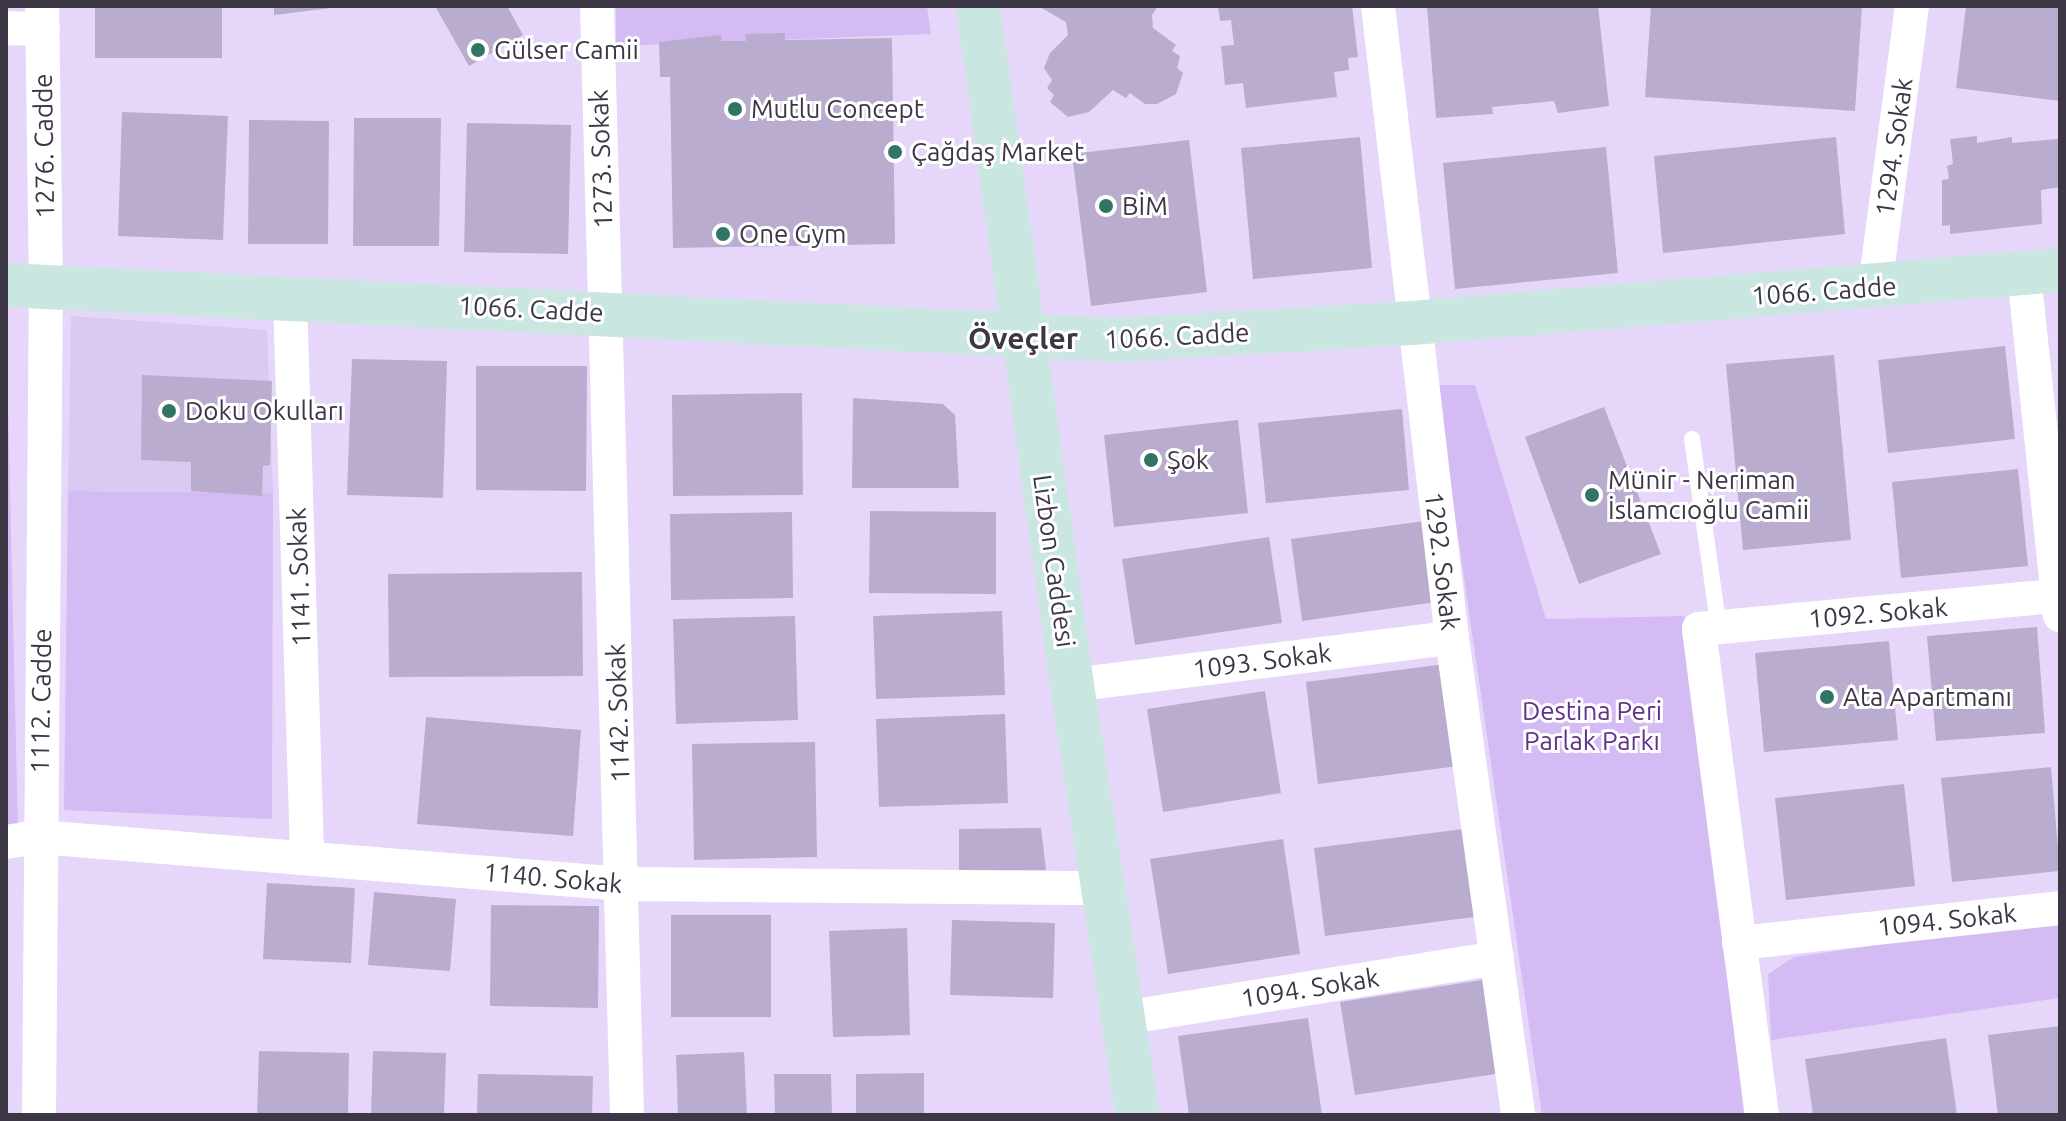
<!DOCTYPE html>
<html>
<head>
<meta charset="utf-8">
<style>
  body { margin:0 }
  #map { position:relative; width:2066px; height:1121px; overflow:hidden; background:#e6d7fa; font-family:Ubuntu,sans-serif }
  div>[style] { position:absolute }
  .built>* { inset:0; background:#dac9f1 }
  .green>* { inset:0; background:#d5bbf4 }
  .building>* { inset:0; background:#baacce }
  .lane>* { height:16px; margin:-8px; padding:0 8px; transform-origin:8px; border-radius:8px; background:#fff }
  .street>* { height:34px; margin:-17px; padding:0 17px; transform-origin:17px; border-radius:17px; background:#fff }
  .secondary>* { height:44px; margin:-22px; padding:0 22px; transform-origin:22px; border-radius:22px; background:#c9e7e0 }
  .dots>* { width:22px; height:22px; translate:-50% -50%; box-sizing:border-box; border:4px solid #fff; border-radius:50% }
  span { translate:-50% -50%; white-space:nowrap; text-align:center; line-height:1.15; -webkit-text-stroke:6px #fff; paint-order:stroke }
  .poi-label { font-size:26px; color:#3d3745 }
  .left { translate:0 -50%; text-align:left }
  .street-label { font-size:26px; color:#3d3745 }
  .park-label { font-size:26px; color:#5f3389 }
  .quarter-label { font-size:30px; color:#3d3745; font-weight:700 }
  .frame { position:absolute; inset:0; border:8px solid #3d3745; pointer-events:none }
</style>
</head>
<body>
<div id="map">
  <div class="built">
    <div style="clip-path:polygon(71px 316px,267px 330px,273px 493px,68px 491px)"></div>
  </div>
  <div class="green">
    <div style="clip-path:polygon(616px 6px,927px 6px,931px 34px,616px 46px)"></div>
    <div style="clip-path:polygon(6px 318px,18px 831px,6px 831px)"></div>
    <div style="clip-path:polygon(1436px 385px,1475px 385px,1546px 619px,1684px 616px,1744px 1115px,1542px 1115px)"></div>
    <div style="clip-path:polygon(68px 491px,273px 493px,272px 819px,64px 810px)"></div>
    <div style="clip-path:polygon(2060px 919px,2060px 998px,1771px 1040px,1768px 974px,1794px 957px)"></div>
  </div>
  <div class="building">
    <div style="clip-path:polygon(95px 6px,222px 6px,222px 58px,95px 58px)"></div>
    <div style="clip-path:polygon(274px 6px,331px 6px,331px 8px,274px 15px)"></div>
    <div style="clip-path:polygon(435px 6px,507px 6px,523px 35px,469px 66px)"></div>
    <div style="clip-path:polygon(1038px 6px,1158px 6px,1152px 15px,1153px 28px,1176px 45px,1172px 51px,1180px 56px,1177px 68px,1183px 73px,1176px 94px,1157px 104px,1145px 104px,1130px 93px,1126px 98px,1113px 90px,1089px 112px,1068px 117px,1050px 102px,1054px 95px,1047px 88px,1052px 80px,1044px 68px,1050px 53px,1068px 35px,1066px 22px)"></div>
    <div style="clip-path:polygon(1218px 6px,1352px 6px,1358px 57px,1348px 58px,1349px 70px,1334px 72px,1337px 97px,1246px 108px,1243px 83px,1225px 85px,1221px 46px,1234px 45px,1231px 20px,1220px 21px)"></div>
    <div style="clip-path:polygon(1427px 6px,1598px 6px,1609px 106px,1558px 113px,1554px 101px,1492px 107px,1493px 114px,1436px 118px)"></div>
    <div style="clip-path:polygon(1651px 6px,1862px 6px,1855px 111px,1645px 97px)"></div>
    <div style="clip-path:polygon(1966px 6px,2060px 6px,2060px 101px,1956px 88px)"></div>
    <div style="clip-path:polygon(785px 33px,785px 40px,892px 38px,895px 244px,673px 248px,670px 77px,660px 77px,659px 42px,721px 35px,721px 41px,746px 41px,745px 34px)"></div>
    <div style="clip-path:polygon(122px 112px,228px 116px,223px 240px,118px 236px)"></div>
    <div style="clip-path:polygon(354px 118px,441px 118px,439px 246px,353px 246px)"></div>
    <div style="clip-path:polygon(249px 120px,329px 121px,328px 244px,248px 244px)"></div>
    <div style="clip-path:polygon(467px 123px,571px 125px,568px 254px,464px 252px)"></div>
    <div style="clip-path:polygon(1977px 136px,1977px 143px,2012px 137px,2012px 143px,2058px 139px,2060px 187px,2041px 190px,2042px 224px,1950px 234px,1950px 225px,1942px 226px,1942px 180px,1949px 179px,1947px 166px,1953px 164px,1950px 139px)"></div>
    <div style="clip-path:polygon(1360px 137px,1372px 268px,1253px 279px,1241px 148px)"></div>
    <div style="clip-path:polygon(1836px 137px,1845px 234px,1663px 253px,1654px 156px)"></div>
    <div style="clip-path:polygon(1189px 140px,1207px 292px,1091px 306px,1072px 154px)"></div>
    <div style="clip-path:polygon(1606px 147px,1618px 273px,1455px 289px,1443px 163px)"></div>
    <div style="clip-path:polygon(2005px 346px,2015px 439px,1888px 453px,1878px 360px)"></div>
    <div style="clip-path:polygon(1834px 355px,1851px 540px,1743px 550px,1726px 364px)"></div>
    <div style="clip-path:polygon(352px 359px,447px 361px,443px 498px,347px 495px)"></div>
    <div style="clip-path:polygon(476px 366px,587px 366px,586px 491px,476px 490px)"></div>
    <div style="clip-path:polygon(142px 375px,272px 381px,270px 465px,263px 466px,262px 496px,191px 491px,191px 462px,141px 460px)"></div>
    <div style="clip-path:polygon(802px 393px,803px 495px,673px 496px,672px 395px)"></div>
    <div style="clip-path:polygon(853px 398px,943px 404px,955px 415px,959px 488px,852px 488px)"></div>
    <div style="clip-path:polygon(1604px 407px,1661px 554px,1579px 584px,1525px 437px)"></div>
    <div style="clip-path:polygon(1402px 409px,1409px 490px,1266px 503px,1258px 423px)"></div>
    <div style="clip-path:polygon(1238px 420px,1248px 513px,1114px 527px,1104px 435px)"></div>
    <div style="clip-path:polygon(2018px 469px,2028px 566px,1901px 578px,1892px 482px)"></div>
    <div style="clip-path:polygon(870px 511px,996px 512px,996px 594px,869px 593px)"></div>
    <div style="clip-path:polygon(792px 512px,793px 598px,671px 600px,670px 514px)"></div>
    <div style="clip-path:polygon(1432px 520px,1443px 601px,1302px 621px,1291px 539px)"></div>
    <div style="clip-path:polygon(1269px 537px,1282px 623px,1135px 645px,1122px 559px)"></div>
    <div style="clip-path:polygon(582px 572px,583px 676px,389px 677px,388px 574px)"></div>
    <div style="clip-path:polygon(1002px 611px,1005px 695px,876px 699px,873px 616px)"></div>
    <div style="clip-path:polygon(795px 616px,798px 720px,676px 724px,673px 619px)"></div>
    <div style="clip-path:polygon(2037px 627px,2045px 733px,1936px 741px,1927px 636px)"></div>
    <div style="clip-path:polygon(1889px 641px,1898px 740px,1764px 752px,1755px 653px)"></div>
    <div style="clip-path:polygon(1453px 663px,1466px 765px,1318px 784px,1306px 682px)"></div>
    <div style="clip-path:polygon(1265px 691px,1281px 793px,1163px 812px,1147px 709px)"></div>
    <div style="clip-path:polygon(1005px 714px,1008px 803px,879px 807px,876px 719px)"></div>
    <div style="clip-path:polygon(426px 717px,581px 730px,573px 836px,417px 824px)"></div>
    <div style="clip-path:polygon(815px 742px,817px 857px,694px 860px,692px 744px)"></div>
    <div style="clip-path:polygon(2051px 767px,2060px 871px,1952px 882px,1941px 778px)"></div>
    <div style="clip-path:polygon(1904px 784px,1915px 886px,1786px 900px,1775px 798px)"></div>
    <div style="clip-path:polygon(1041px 828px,1046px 870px,959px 871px,959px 829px)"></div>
    <div style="clip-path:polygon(1463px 829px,1474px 917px,1325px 936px,1314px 848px)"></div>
    <div style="clip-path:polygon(1283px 839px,1300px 954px,1168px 974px,1150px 859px)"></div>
    <div style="clip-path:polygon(267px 883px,355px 888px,351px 963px,263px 959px)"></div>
    <div style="clip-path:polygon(374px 892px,456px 899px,450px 971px,368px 965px)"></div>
    <div style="clip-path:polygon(491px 905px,599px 906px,598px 1008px,490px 1006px)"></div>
    <div style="clip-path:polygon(671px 915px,771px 915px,771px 1017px,671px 1017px)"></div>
    <div style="clip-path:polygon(952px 920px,1055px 923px,1053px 998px,950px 995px)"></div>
    <div style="clip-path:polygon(907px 928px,910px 1035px,833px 1037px,829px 931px)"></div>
    <div style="clip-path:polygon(1488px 979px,1502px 1073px,1355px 1095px,1340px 1002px)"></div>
    <div style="clip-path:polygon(1308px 1018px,1322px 1115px,1189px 1115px,1178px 1036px)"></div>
    <div style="clip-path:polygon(2060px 1026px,2060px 1115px,1998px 1115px,1988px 1035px)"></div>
    <div style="clip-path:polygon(1946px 1038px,1957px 1115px,1813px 1115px,1805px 1059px)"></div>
    <div style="clip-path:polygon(259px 1051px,349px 1053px,348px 1115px,257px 1115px)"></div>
    <div style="clip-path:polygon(373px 1051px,446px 1053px,444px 1115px,371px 1115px)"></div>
    <div style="clip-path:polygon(744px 1052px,747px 1115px,678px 1115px,676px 1055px)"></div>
    <div style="clip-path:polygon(924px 1073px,924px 1115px,856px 1115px,856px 1074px)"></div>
    <div style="clip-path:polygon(478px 1074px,593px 1076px,592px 1115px,477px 1115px)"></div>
    <div style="clip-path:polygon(774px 1074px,831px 1074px,832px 1115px,775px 1115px)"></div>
  </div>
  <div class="lane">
    <div style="left:1692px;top:439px;width:191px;rotate:81.9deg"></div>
  </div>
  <div class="street">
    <div style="left:597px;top:6px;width:1109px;rotate:88.45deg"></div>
    <div style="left:1378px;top:6px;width:636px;rotate:83.32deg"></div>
    <div style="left:1452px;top:638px;width:482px;rotate:82.1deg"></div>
    <div style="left:6px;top:28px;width:37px;rotate:2deg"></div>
    <div style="left:2024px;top:274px;width:343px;rotate:84deg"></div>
    <div style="left:1875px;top:287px;width:283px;rotate:-82.5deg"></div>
    <div style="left:290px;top:298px;width:558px;rotate:88.25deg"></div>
    <div style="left:1072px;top:685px;width:383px;rotate:-7.1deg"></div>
    <div style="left:6px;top:842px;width:33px;rotate:-9deg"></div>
    <div style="left:39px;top:837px;width:586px;rotate:4.6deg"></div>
    <div style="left:623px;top:884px;width:479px;rotate:0.5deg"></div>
    <div style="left:1739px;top:943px;width:323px;rotate:-6.2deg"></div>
    <div style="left:1123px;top:1018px;width:379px;rotate:-9.1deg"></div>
    <div style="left:39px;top:1115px;width:828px;rotate:-89.52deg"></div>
    <div style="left:46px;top:287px;width:281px;rotate:-90.8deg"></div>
    <div style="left:1762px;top:1115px;width:490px;rotate:-97.4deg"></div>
    <div style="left:1699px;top:629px;width:361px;rotate:-5.3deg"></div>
  </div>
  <div class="secondary">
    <div style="left:978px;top:6px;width:685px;rotate:82.12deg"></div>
    <div style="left:1072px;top:685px;width:435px;rotate:81.3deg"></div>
    <div style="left:6px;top:285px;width:1113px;rotate:2.83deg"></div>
    <div style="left:1118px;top:340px;width:294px;rotate:-3.3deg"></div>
    <div style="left:1412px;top:323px;width:650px;rotate:-4.68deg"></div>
  </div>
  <div class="dots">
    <div style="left:478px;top:50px;background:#327465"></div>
    <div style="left:735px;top:109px;background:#327465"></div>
    <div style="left:895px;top:152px;background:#327465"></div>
    <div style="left:1106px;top:206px;background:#327465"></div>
    <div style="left:723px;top:234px;background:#327465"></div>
    <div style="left:169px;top:411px;background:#327465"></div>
    <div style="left:1151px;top:460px;background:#327465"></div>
    <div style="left:1592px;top:495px;background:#327465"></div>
    <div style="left:1827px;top:697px;background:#327465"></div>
  </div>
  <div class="poi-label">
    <span class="left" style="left:494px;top:50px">Gülser Camii</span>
    <span class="left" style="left:751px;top:109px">Mutlu Concept</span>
    <span class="left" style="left:911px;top:152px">Çağdaş Market</span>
    <span class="left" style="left:1122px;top:206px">BİM</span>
    <span class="left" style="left:739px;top:234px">One Gym</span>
    <span class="left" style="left:185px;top:411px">Doku Okulları</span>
    <span class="left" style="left:1167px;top:460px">Şok</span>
    <span class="left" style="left:1608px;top:495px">Münir - Neriman<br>İslamcıoğlu Camii</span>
    <span class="left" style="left:1843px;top:697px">Ata Apartmanı</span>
  </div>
  <div class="street-label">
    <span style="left:44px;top:146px;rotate:-91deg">1276. Cadde</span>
    <span style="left:1894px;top:147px;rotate:-82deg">1294. Sokak</span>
    <span style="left:601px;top:159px;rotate:-92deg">1273. Sokak</span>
    <span style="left:1824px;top:291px;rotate:-4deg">1066. Cadde</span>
    <span style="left:531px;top:309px;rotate:3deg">1066. Cadde</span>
    <span style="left:1177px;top:336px;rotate:-3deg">1066. Cadde</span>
    <span style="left:1054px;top:561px;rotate:82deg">Lizbon Caddesi</span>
    <span style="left:1442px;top:561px;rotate:83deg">1292. Sokak</span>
    <span style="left:299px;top:577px;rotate:-92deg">1141. Sokak</span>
    <span style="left:1878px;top:613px;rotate:-5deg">1092. Sokak</span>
    <span style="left:1262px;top:661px;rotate:-7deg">1093. Sokak</span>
    <span style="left:41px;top:701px;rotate:-89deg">1112. Cadde</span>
    <span style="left:618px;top:713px;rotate:-92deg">1142. Sokak</span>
    <span style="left:553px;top:878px;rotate:5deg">1140. Sokak</span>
    <span style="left:1947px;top:920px;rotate:-6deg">1094. Sokak</span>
    <span style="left:1310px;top:988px;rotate:-9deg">1094. Sokak</span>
  </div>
  <div class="park-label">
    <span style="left:1592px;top:726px">Destina Peri<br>Parlak Parkı</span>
  </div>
  <div class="quarter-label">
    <span style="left:1023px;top:338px">Öveçler</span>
  </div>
  <div class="frame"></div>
</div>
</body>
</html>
